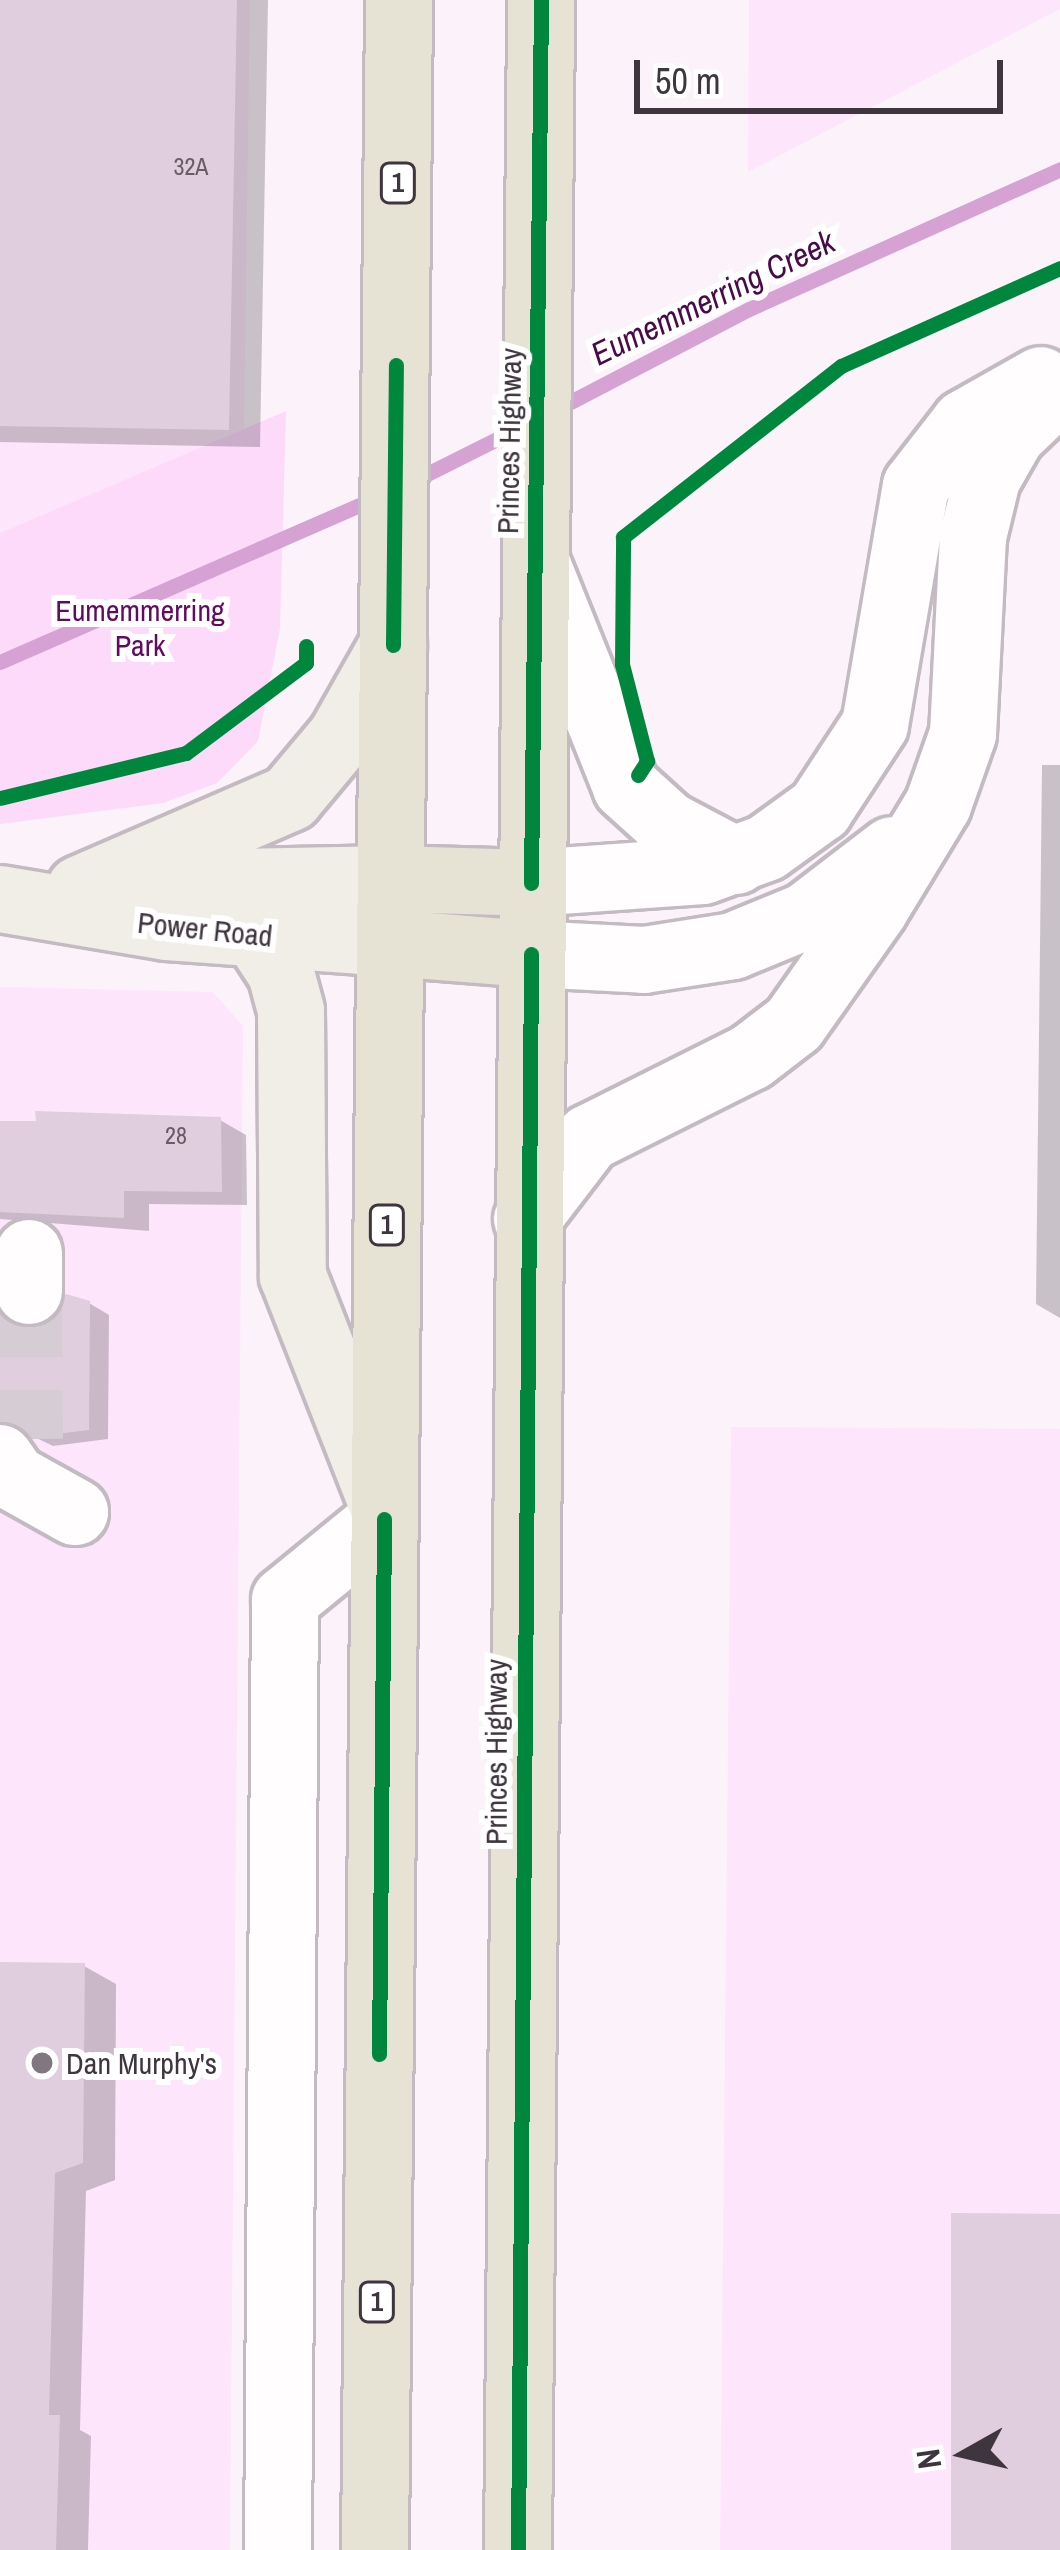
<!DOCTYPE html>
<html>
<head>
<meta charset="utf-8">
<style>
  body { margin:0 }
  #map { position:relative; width:1060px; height:2550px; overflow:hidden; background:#fcf2fa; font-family:"Archivo Narrow",sans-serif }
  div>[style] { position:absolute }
  .built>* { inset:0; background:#fde6fb }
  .green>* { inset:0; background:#fdd9fa }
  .shadow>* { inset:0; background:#0003 }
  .stream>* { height:15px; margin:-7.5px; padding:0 7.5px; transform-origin:7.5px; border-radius:7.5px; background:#d5a2d3 }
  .building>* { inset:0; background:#e0cdde }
  .minor-tunnel>* { height:66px; margin-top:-33px; transform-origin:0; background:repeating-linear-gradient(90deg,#d6ccd4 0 66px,transparent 0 99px) }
  .roads { filter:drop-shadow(3px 0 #c3bac2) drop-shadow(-3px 0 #c3bac2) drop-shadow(0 3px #c3bac2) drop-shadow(0 -3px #c3bac2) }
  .minor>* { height:66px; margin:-33px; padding:0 33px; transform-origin:33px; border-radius:33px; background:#fffdfe }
  .major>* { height:66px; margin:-33px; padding:0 33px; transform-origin:33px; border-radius:33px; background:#f0eee6 }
  .highway>* { height:66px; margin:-33px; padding:0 33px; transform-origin:33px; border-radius:33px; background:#e6e3d5 }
  .cycleway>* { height:15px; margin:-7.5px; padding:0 7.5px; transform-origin:7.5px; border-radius:7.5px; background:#00873e }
  .dots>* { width:33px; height:33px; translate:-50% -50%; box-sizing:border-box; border:6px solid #fff; border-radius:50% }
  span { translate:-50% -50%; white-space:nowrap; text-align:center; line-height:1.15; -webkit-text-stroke:12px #fff; paint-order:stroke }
  .number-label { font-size:24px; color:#675b66 }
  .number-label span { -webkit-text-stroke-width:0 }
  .shield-label span { padding:3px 9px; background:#fff; border:3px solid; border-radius:9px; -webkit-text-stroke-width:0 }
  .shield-label { font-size:27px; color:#3f353e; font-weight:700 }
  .street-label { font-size:30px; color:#3f353e }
  .park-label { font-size:30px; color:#620a63 }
  .poi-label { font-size:30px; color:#3f353e }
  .left { translate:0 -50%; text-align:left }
  .water-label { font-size:33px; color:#4a094a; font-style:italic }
  .north { position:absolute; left:904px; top:2394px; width:120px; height:120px; -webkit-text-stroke:9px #fff; paint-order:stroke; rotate:262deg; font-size:33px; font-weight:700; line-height:48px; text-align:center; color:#3f353e }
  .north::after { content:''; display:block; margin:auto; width:42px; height:54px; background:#3f353e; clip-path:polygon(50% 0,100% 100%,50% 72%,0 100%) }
  .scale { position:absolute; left:634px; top:60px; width:369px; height:54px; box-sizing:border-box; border:6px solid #3f353e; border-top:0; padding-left:15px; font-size:36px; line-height:42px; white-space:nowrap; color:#3f353e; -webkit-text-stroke:9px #fff; paint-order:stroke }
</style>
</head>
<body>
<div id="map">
  <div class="built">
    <div style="clip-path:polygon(0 0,250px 0,244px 429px,0 533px)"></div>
    <div style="clip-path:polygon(749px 0,1060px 0,1060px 9px,748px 172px)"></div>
    <div style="clip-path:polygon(0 987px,213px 992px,243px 1026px,230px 2550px,0 2550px)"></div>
    <div style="clip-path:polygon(731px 1427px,1060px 1429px,1060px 2550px,720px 2550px)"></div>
  </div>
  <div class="green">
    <div style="clip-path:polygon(286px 411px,280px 628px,258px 741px,217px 783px,163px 803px,0 824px,0 533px)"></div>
  </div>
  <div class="shadow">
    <div style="clip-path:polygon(0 0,268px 0,260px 447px,0 442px)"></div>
    <div style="clip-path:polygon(1042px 765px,1060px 765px,1060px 1318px,1036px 1304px)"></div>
    <div style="clip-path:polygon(220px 1120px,246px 1135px,247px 1205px,149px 1204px,149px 1231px,0 1219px,0 1124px)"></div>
    <div style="clip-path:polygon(0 1301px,25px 1331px,89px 1303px,109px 1315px,108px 1439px,53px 1446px,20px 1430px,0 1438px)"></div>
    <div style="clip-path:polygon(0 1965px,84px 1966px,116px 1984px,115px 2180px,86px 2191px,80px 2430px,91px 2436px,88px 2550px,0 2550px)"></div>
  </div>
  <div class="stream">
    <div style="left:553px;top:411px;width:221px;rotate:-27.5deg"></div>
    <div style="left:749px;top:309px;width:341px;rotate:-24.2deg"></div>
    <div style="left:409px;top:483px;width:125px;rotate:-26.6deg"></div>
    <div style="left:0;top:662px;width:410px;rotate:-23.6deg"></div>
  </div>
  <div class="building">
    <div style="clip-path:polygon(0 0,237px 0,229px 430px,0 426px)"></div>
    <div style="clip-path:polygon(35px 1111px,221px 1117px,222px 1192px,124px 1191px,124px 1218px,0 1212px,0 1121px,36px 1121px)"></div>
    <div style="clip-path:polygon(66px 1294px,90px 1301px,89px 1430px,31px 1437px,0 1421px,0 1313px,28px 1328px,47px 1324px)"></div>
    <div style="clip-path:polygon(0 1962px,85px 1963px,83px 2163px,55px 2173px,49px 2415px,60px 2415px,56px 2550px,0 2550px)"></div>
    <div style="clip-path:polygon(951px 2213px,1060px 2214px,1060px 2550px,951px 2550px)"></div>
  </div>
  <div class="minor-tunnel">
    <div style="left:29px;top:1291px;width:148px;rotate:89.6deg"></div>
  </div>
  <div class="roads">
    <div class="minor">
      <div style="left:537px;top:564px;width:240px;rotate:68.2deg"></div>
      <div style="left:626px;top:787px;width:57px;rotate:42.1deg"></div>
      <div style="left:668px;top:825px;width:77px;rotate:27.9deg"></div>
      <div style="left:531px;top:883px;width:172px;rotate:-4deg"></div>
      <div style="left:703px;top:871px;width:67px;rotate:-20.1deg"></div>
      <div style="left:766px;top:848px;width:67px;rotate:-35.8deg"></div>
      <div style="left:820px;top:809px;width:100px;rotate:-56.8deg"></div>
      <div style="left:875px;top:725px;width:242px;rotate:-80.3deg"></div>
      <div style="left:916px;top:486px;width:80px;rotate:-52.1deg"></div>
      <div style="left:965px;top:423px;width:87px;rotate:-29.5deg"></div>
      <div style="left:531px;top:954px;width:113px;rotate:3deg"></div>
      <div style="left:644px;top:960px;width:90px;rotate:-8.9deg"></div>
      <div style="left:733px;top:946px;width:79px;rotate:-22.3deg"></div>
      <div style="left:806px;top:916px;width:108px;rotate:-37.5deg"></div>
      <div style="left:527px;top:1219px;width:102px;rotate:-52.6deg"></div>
      <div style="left:589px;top:1138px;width:181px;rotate:-26.6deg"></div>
      <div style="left:751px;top:1057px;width:54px;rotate:-37.5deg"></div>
      <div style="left:794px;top:1024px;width:141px;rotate:-54.8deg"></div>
      <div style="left:875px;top:909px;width:122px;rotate:-58.8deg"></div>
      <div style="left:938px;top:805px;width:75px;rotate:-70.6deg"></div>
      <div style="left:963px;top:734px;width:197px;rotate:-87.1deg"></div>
      <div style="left:973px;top:537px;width:60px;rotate:-76.4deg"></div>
      <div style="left:987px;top:479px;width:51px;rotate:-60.4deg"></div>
      <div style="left:1012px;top:435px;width:66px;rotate:-43.8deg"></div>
      <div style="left:29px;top:1253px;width:38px;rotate:90deg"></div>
      <div style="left:0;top:1458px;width:24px;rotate:55deg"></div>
      <div style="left:14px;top:1478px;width:70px;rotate:29.1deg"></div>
      <div style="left:278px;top:2550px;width:950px;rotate:-89.58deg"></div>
      <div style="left:285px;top:1600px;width:128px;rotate:-39.3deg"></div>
    </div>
    <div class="major">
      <div style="left:132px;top:884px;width:260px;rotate:-1.1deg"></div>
      <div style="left:80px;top:889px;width:229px;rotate:-23.4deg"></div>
      <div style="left:290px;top:798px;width:80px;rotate:-50.1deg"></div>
      <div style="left:341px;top:737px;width:106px;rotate:-60.5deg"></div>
      <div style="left:0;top:899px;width:169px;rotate:9.5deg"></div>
      <div style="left:167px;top:927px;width:224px;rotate:4.1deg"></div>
      <div style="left:257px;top:936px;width:44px;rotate:57deg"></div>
      <div style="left:281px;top:973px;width:39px;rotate:75deg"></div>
      <div style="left:291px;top:1011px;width:265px;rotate:89.6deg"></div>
      <div style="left:293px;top:1276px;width:249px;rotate:68.6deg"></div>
    </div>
    <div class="highway">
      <div style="left:392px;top:879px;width:139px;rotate:1.6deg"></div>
      <div style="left:390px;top:943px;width:141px;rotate:4.5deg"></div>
      <div style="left:375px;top:2550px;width:2550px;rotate:-89.46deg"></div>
      <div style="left:518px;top:2550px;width:2550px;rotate:-89.48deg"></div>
    </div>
  </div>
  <div class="cycleway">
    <div style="left:393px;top:645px;width:280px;rotate:-89.4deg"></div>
    <div style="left:638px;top:775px;width:17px;rotate:-57deg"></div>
    <div style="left:647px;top:761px;width:100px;rotate:-104.5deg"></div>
    <div style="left:622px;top:664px;width:127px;rotate:-89.5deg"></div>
    <div style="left:623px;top:537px;width:277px;rotate:-38.1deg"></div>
    <div style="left:841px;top:366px;width:240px;rotate:-24.1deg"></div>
    <div style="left:0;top:798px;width:191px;rotate:-13.6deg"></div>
    <div style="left:186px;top:753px;width:150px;rotate:-36.9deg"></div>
    <div style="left:306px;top:663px;width:17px;rotate:-90deg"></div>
    <div style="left:531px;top:883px;width:883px;rotate:-89.35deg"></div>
    <div style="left:379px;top:2054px;width:535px;rotate:-89.46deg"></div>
    <div style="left:518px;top:2550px;width:1596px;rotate:-89.53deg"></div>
  </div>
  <div class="dots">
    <div style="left:42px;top:2063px;background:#817780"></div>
  </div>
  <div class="number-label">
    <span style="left:191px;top:167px">32A</span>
    <span style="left:176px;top:1136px">28</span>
  </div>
  <div class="shield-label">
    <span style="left:398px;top:183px">1</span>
    <span style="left:387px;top:1225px">1</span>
    <span style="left:377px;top:2302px">1</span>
  </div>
  <div class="street-label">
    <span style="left:509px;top:441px;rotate:-89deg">Princes Highway</span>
    <span style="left:205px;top:929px;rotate:6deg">Power Road</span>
    <span style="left:496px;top:1752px;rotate:-90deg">Princes Highway</span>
  </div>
  <div class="park-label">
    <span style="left:140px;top:627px">Eumemmerring<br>Park</span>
  </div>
  <div class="poi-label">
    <span class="left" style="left:66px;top:2063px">Dan Murphy's</span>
  </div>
  <div class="water-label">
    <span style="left:713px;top:298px;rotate:-26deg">Eumemmerring Creek</span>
  </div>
  <div class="north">N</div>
  <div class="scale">50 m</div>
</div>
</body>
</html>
